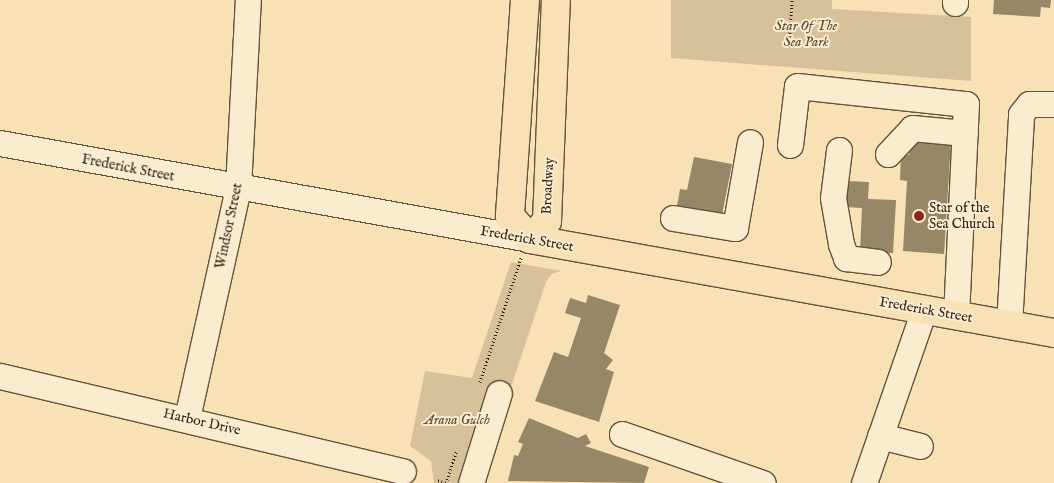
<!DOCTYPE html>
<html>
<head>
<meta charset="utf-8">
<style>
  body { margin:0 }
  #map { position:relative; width:1054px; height:483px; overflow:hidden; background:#f8e1b5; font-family:"IM FELL English",serif }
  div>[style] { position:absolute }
  .green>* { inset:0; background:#d6c19a }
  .building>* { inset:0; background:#988669 }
  .path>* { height:3px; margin-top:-1.5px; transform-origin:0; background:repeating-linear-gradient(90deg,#312317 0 1px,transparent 0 3.5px) }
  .roads { filter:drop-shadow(1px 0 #63523e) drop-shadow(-1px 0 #63523e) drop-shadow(0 1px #63523e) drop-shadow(0 -1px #63523e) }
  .minor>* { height:25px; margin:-12.5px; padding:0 12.5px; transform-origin:12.5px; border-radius:12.5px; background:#faeccf }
  .major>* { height:28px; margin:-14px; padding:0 14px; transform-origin:14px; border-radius:14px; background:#f8e1b5 }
  .dots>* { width:14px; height:14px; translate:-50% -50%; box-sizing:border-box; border:2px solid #faeccf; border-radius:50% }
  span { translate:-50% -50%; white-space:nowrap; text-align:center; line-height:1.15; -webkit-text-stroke:4px #faeccf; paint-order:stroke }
  .park-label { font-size:14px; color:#5a4a38; font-style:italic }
  .street-label { font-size:14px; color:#312317 }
  .poi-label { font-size:14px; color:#312317 }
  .left { translate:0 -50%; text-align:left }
</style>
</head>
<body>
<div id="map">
  <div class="green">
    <div style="clip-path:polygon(671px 0,832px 0,832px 9px,971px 17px,971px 81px,671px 58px)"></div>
    <div style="clip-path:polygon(511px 262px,561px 271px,552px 274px,546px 282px,479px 483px,434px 483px,431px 461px,410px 446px,425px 371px,472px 378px)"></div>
  </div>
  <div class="building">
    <div style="clip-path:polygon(994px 0,1051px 0,1050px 8px,1041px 7px,1040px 17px,993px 14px)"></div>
    <div style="clip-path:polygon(910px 139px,951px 142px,944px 254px,903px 251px,907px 181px,900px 180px,901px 154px,909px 155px)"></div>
    <div style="clip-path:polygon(694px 157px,732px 164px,721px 220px,676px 212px,680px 189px,687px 190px)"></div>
    <div style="clip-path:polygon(846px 181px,869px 182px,868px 199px,896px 200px,893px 253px,860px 252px,862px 208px,844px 207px)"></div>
    <div style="clip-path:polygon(588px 295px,620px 305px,604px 353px,613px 360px,606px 369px,614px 372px,599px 422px,535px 401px,554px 352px,568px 357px,581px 318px,565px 313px,570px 298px,586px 303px)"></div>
    <div style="clip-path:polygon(529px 418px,578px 438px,586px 434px,591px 443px,585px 446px,649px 467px,644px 483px,508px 481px,514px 455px,518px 456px,523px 444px,518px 442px)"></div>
  </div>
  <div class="path">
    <div style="left:789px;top:47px;width:47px;rotate:-86.3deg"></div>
    <div style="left:480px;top:382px;width:131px;rotate:-71.7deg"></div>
    <div style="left:438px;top:480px;width:9px;rotate:21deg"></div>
    <div style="left:446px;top:483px;width:33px;rotate:-72deg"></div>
  </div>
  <div class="roads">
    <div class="minor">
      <div style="left:955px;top:3px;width:3px;rotate:-90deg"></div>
      <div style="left:0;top:143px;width:539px;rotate:10.27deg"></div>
      <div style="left:790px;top:145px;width:59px;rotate:-83.2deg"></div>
      <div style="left:797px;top:86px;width:170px;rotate:6.1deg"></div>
      <div style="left:966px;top:104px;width:212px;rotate:92.7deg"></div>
      <div style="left:839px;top:150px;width:48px;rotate:97.1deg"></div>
      <div style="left:833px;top:198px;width:47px;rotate:80.1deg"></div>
      <div style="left:841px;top:244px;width:15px;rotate:70deg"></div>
      <div style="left:846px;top:258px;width:32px;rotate:7deg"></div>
      <div style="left:888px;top:154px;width:35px;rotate:-47deg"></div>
      <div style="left:912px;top:128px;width:53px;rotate:5.4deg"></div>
      <div style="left:673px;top:218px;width:63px;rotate:9.2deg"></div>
      <div style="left:735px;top:228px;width:87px;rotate:-80.1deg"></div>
      <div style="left:1009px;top:325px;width:211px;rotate:-86.7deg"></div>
      <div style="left:1021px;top:114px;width:13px;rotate:-51deg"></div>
      <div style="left:1029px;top:104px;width:25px"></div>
      <div style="left:0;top:376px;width:414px;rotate:13.3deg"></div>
      <div style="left:187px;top:418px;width:236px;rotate:-77.5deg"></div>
      <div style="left:238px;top:188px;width:188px;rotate:-87deg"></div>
      <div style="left:622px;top:434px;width:149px;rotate:19.2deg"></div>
      <div style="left:880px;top:436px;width:41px;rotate:14deg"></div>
      <div style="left:471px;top:483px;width:94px;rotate:-72.7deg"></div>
      <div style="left:864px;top:483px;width:183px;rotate:-70.9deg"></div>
    </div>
    <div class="major">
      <div style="left:525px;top:0;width:217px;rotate:94deg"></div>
      <div style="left:510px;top:216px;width:30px;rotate:49deg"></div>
      <div style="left:530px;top:239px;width:532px;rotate:10.17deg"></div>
      <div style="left:530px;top:239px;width:25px;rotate:-47deg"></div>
      <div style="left:547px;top:221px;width:221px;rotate:-87.7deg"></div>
    </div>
  </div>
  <div class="dots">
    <div style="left:919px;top:216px;background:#8f2418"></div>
  </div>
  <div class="park-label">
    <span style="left:806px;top:34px">Star Of The<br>Sea Park</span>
    <span style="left:457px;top:420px">Arana Gulch</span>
  </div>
  <div class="street-label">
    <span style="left:128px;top:168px;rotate:11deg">Frederick Street</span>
    <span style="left:548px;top:186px;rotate:-87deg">Broadway</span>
    <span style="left:229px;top:226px;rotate:-78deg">Windsor Street</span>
    <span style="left:527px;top:239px;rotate:10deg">Frederick Street</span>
    <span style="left:926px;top:310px;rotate:10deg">Frederick Street</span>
    <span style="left:202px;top:422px;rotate:13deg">Harbor Drive</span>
  </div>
  <div class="poi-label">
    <span class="left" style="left:929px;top:216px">Star of the<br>Sea Church</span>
  </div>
</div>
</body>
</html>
